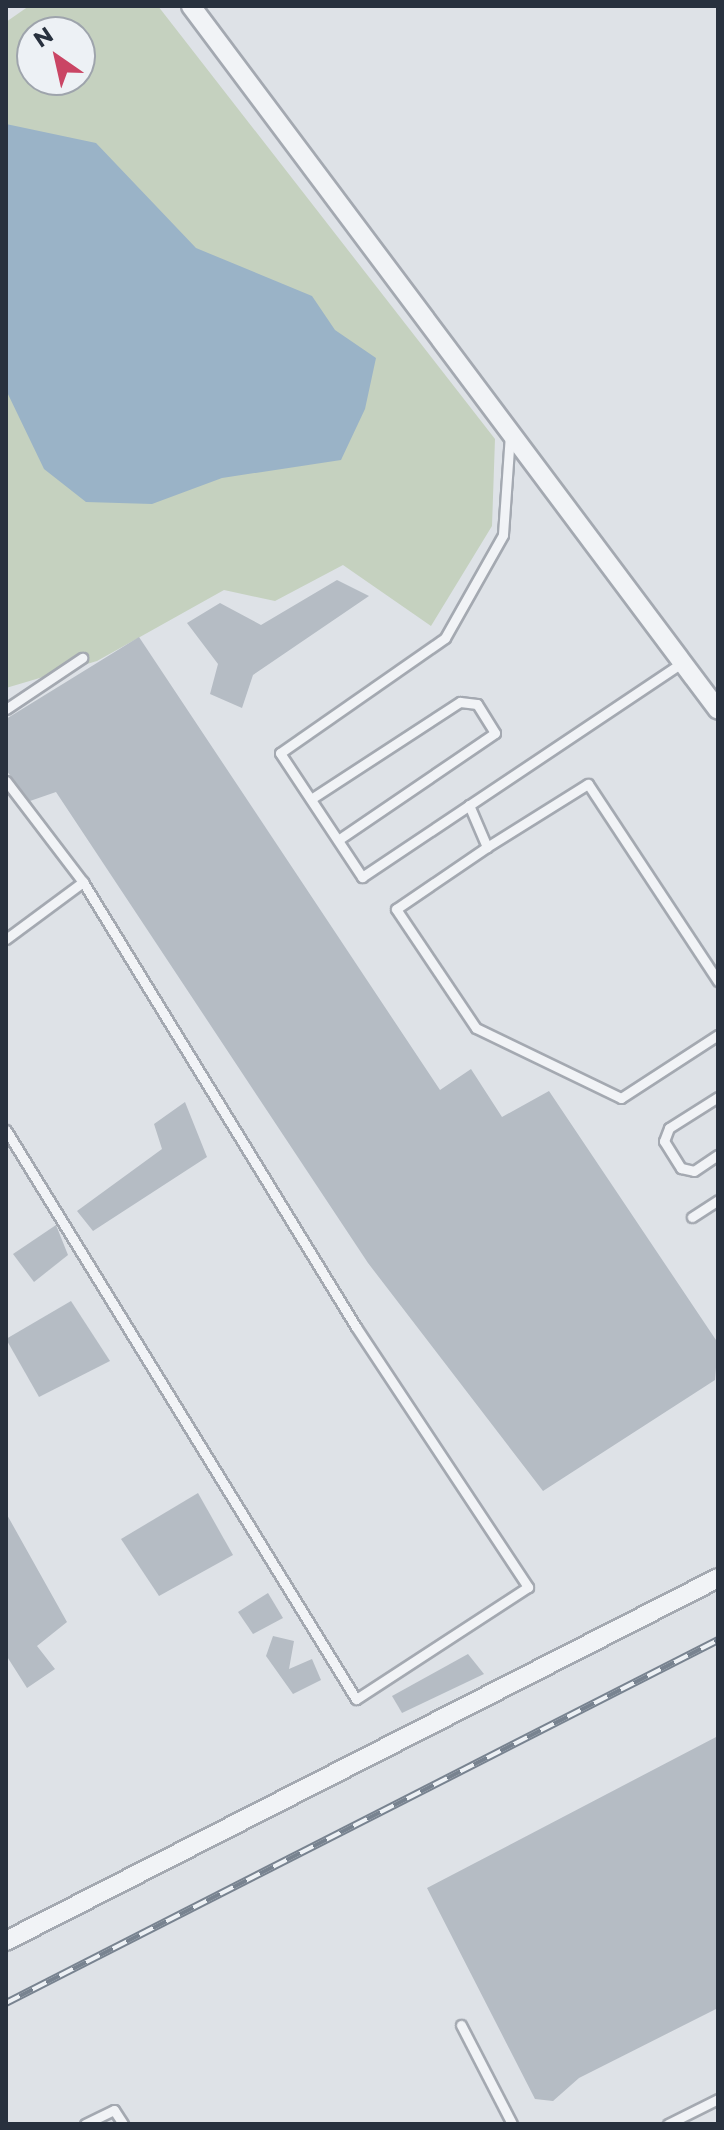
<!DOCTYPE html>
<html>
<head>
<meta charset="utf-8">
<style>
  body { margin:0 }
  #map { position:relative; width:724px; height:2130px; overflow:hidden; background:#dee2e7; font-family:Montserrat,sans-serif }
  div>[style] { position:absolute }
  .green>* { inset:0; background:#c5d1bf }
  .water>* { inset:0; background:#9ab3c7 }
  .building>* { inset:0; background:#b5bcc4 }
  .roads { filter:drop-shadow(2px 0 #a4a9b1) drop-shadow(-2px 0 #a4a9b1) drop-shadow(0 2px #a4a9b1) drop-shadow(0 -2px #a4a9b1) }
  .lane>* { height:9px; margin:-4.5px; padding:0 4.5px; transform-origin:4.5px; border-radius:4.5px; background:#f1f3f6 }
  .street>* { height:18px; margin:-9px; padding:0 9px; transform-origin:9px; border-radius:9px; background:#f1f3f6 }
  .rail>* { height:8px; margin-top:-4px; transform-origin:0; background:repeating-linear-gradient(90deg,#edf1f5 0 15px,#788390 0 30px); box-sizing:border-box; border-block:2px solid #788390 }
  span { translate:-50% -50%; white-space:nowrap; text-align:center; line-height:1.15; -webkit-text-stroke:6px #edf1f5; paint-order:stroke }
  .frame { position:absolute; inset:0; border:8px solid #28313e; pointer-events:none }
  .north { position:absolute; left:16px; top:16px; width:80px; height:80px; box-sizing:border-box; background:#edf1f5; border:2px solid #9ea4ac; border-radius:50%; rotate:326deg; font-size:22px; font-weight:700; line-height:32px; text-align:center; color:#28313e }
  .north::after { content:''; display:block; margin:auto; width:28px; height:36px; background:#ca4564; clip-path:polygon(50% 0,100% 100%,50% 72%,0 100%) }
</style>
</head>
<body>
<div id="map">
  <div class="green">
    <div style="clip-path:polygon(evenodd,29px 6px,158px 6px,495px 439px,492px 526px,431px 626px,343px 565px,275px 601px,224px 590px,97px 661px,6px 688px,6px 22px,29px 6px,32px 32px,80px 32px,80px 80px,32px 80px,32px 32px)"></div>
  </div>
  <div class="water">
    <div style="clip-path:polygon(6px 124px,96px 143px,196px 248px,312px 296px,335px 330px,376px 358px,365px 409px,341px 460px,222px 478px,152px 504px,86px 502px,44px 469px,6px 390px)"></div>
  </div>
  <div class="building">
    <div style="clip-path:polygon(337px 580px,369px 596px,253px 675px,242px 708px,210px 694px,218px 664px,187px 623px,220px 603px,261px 625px)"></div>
    <div style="clip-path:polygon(139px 637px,440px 1090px,471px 1069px,502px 1117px,549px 1091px,718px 1343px,715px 1380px,543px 1491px,368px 1263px,56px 792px,30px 801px,6px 770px,6px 719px)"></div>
    <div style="clip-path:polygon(185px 1102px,207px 1157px,93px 1231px,77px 1211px,162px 1149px,154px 1124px)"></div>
    <div style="clip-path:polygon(56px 1225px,68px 1255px,34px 1282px,13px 1254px)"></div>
    <div style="clip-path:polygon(71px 1301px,110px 1361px,39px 1397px,6px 1339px)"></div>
    <div style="clip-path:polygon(198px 1493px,233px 1555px,159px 1596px,121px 1539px)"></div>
    <div style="clip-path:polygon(6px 1513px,67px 1622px,37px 1646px,55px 1669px,27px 1688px,6px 1655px)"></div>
    <div style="clip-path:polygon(268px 1593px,283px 1618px,253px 1634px,238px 1612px)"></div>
    <div style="clip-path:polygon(273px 1636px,294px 1641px,289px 1669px,312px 1659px,321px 1680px,293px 1694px,266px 1656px)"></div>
    <div style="clip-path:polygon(468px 1654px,484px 1674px,402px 1713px,392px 1696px)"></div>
    <div style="clip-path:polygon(718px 1736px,718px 2008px,579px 2078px,553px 2101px,535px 2099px,427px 1888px)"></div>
  </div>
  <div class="roads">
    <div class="lane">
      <div style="left:510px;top:434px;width:101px;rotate:94deg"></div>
      <div style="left:503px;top:535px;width:118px;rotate:119.4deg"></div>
      <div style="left:445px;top:638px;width:201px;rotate:145.1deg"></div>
      <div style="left:280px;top:753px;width:149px;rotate:56.5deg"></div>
      <div style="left:362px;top:877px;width:385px;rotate:-33.8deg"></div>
      <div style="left:6px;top:709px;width:92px;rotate:-33.9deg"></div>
      <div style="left:6px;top:781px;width:127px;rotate:52.7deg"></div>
      <div style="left:83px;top:882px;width:522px;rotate:58.47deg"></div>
      <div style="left:356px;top:1327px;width:312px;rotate:56.5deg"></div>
      <div style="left:528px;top:1587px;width:205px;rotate:146.9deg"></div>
      <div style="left:356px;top:1699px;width:668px;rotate:-121.6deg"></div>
      <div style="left:311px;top:799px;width:178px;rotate:-33.1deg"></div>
      <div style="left:460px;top:702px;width:17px;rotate:7deg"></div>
      <div style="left:477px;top:704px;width:34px;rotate:58deg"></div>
      <div style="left:495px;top:733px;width:190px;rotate:145.7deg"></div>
      <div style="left:469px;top:805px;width:46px;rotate:66.8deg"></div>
      <div style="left:487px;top:847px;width:110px;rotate:145.7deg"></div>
      <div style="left:396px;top:909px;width:143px;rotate:56.1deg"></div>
      <div style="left:476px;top:1028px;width:161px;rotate:25.8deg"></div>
      <div style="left:621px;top:1098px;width:116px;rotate:-33deg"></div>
      <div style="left:487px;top:847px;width:119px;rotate:-32deg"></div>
      <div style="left:588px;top:784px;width:236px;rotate:56.6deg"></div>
      <div style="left:6px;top:939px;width:96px;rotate:-36.5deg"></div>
      <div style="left:718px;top:1097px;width:58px;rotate:147.7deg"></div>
      <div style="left:669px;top:1128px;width:14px;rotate:111deg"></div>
      <div style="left:664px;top:1141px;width:32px;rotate:58deg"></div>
      <div style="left:681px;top:1168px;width:13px;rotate:13deg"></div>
      <div style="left:694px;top:1171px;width:29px;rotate:-34deg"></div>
      <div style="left:692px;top:1217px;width:31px;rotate:-33deg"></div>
      <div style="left:461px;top:2025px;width:111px;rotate:62.7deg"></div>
      <div style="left:85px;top:2124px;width:32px;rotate:-26deg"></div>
      <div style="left:114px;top:2110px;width:17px;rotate:57deg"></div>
      <div style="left:668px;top:2124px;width:56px;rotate:-26.6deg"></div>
    </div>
    <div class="street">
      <div style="left:191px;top:6px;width:879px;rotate:53.18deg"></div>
      <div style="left:6px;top:1941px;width:799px;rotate:-27.01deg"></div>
    </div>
  </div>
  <div class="rail">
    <div style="left:6px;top:2003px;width:799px;rotate:-27.01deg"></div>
  </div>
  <div class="frame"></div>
  <div class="north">N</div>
</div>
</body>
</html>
